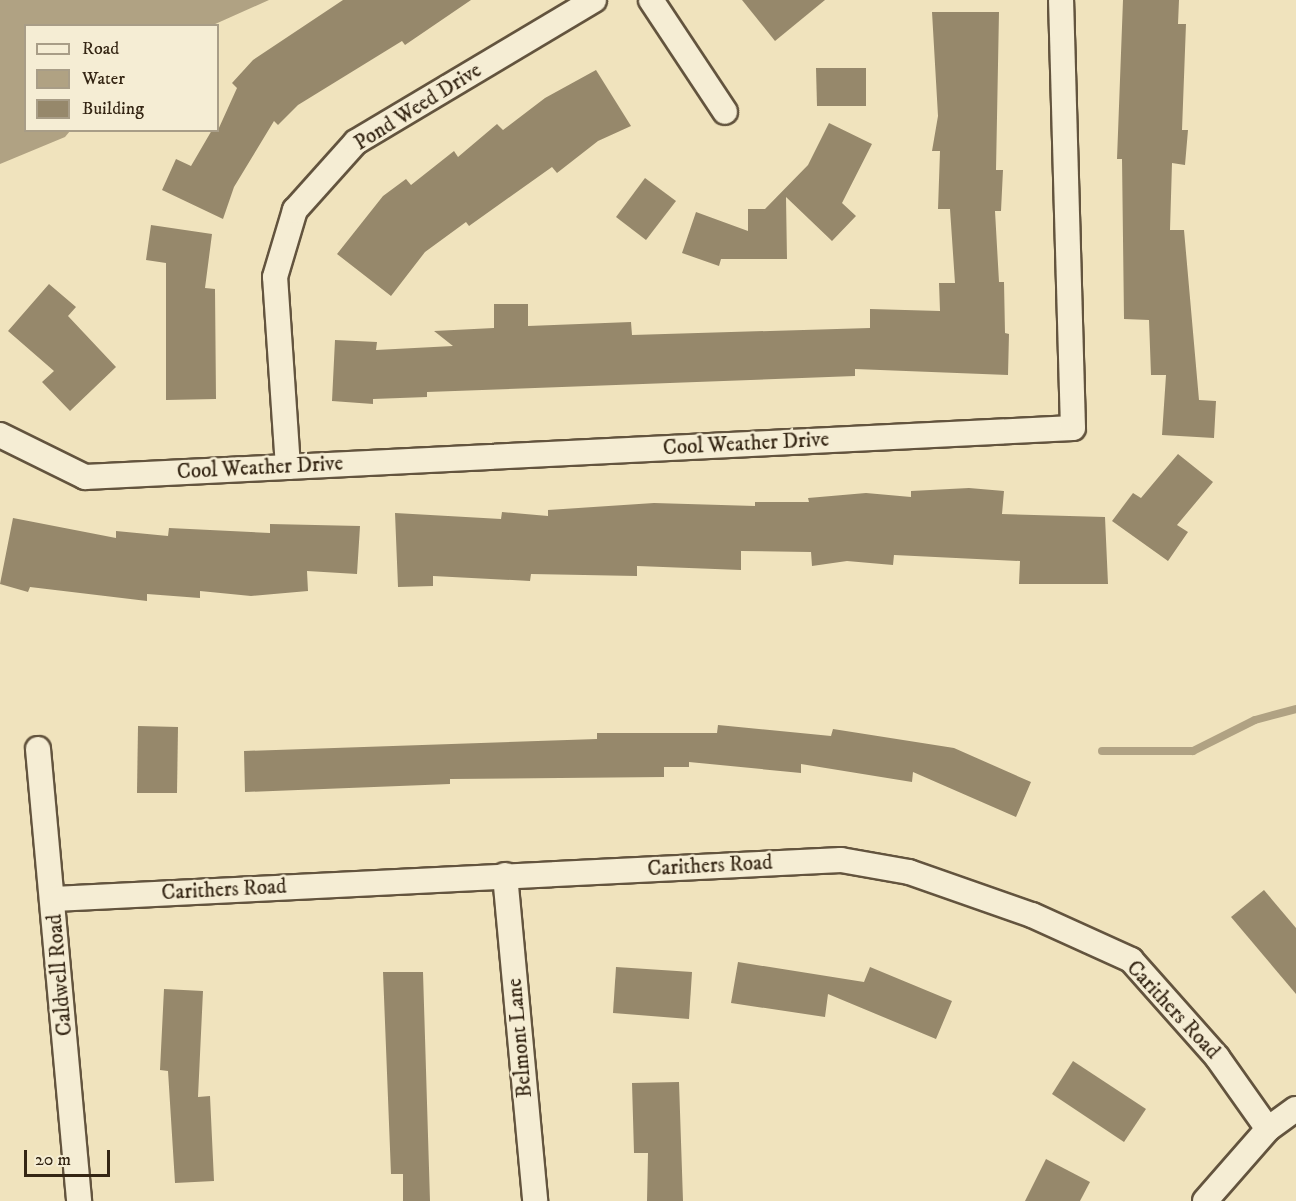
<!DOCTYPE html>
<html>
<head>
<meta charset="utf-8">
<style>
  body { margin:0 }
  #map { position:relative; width:1296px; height:1201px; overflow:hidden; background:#f0e3bd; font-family:"IM FELL DW Pica",serif }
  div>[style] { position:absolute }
  .water>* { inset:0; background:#b0a283 }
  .stream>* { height:8px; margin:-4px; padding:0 4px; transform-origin:4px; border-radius:4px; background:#b0a283 }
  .building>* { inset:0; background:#96886b }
  .roads { filter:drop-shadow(2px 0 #63543e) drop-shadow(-2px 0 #63543e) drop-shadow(0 2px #63543e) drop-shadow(0 -2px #63543e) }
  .minor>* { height:24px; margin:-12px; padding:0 12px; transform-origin:12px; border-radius:12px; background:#f5edd4 }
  span { translate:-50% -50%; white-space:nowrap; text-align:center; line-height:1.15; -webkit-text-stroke:5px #f5edd4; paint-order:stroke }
  .street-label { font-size:21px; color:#342513 }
  .legend { position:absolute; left:24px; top:24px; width:195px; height:108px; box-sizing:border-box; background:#f5edd4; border:2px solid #a89d87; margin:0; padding:8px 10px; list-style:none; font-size:18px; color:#342513 }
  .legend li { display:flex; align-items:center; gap:12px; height:30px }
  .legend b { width:30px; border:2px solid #a89d87 }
  .scale { position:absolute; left:24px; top:1150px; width:86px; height:27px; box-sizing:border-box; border:3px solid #342513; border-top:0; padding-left:8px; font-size:18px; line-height:21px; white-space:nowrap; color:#342513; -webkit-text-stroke:4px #f5edd4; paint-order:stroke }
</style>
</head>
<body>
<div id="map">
  <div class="water">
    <div style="clip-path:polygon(0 0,269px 0,213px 25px,26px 26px,26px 130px,70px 131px,65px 137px,0 164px)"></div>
  </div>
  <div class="stream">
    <div style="left:1102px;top:751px;width:91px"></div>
    <div style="left:1193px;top:751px;width:69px;rotate:-26.6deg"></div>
    <div style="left:1255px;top:720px;width:42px;rotate:-15deg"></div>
  </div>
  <div class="building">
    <div style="clip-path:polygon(343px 0,471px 0,405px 45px,402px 41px,298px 105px,278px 125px,274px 121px,234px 187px,223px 219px,162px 190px,176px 159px,191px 166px,212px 130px,218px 130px,237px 88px,232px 83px,253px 60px)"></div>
    <div style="clip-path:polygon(742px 0,825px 0,775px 41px)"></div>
    <div style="clip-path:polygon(1123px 0,1179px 0,1178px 24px,1186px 24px,1182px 130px,1188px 130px,1185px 165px,1172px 163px,1170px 230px,1184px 230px,1199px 400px,1216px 401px,1214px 438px,1162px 435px,1166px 375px,1151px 375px,1149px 320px,1124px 319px,1122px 159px,1117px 159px)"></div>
    <div style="clip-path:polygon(932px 12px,999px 12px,996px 170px,1003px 170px,1001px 211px,995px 211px,999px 282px,1004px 282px,1005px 333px,1009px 334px,1008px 375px,855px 369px,855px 376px,427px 392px,427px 397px,373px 399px,373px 404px,332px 401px,335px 340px,377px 342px,376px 350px,453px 346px,434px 331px,494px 328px,494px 304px,528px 304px,528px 326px,631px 322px,632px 335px,870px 328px,870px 309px,940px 311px,939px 283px,955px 283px,950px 209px,938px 209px,940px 151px,932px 151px,938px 116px)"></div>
    <div style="clip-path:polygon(816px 68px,866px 68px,866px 106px,817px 106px)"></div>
    <div style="clip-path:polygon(596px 70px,631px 126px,598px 141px,557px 173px,552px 167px,469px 226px,466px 222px,425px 252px,391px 296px,337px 254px,383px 196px,406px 179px,411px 185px,454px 151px,458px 157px,497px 124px,503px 130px,545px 98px)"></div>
    <div style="clip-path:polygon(829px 123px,872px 144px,842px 203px,856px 216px,832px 241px,786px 197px,787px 259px,721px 259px,719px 266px,682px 253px,696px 212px,748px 231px,748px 209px,765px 209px,808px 165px)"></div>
    <div style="clip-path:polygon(645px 178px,676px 201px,646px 240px,616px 217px)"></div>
    <div style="clip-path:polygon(151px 225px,212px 234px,205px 288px,215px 289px,216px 399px,166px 400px,166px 263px,146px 260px)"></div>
    <div style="clip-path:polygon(49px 284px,76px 307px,68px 316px,116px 367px,70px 411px,42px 382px,54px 371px,8px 331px)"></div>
    <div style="clip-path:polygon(1178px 454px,1213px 482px,1177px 525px,1188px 532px,1168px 561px,1112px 521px,1133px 493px,1141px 498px)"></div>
    <div style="clip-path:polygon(969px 488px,1004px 491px,1002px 514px,1105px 517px,1108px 584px,1019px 584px,1020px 561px,894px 555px,893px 565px,847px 561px,812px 566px,811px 552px,741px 551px,741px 570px,637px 566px,637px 576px,531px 574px,530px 581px,433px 576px,433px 586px,398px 587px,395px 513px,501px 519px,502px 512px,548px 516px,548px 510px,654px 503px,755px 506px,755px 502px,809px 502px,808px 498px,866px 493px,911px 497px,911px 491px)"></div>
    <div style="clip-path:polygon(13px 518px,116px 538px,116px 531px,168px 536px,169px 528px,270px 533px,270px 524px,360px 526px,357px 574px,307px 571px,308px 591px,251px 596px,200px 591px,200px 598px,147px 594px,147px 601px,30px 587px,28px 592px,0 584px)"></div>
    <div style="clip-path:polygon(718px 725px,831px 736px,833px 729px,954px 748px,1031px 782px,1016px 817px,913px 772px,912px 782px,801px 764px,801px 773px,689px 762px,689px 767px,664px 767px,664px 777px,450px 779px,450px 784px,245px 792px,244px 751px,597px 739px,597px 733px,717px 733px)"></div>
    <div style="clip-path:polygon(138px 726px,178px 727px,177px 793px,137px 793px)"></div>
    <div style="clip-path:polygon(1264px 890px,1296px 928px,1296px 994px,1231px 917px)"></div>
    <div style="clip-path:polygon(738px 962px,864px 982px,870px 967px,952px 1001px,936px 1039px,828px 994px,825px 1017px,731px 1003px)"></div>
    <div style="clip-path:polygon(616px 967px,692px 972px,689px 1019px,613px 1013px)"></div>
    <div style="clip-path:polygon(383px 972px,423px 972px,430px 1201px,403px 1201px,403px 1174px,391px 1174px)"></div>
    <div style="clip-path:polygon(164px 989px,203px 991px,198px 1097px,210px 1096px,214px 1181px,175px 1183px,168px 1071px,160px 1070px)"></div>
    <div style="clip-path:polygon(1073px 1061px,1146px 1109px,1124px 1142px,1052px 1094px)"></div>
    <div style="clip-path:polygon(679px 1082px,683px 1201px,647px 1201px,648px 1153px,634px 1153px,632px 1083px)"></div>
    <div style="clip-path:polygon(1046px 1159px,1090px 1182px,1080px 1201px,1025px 1201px)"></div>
  </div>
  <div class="roads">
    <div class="minor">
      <div style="left:651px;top:0;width:134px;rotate:56.5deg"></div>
      <div style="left:0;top:435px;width:95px;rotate:26.3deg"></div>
      <div style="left:85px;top:477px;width:989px;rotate:-2.84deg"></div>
      <div style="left:1073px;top:428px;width:428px;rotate:-91.6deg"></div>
      <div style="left:288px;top:467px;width:190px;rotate:-93.9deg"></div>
      <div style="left:275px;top:277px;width:70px;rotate:-73.4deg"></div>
      <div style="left:295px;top:210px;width:91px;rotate:-48.1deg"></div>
      <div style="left:356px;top:142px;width:277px;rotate:-30.8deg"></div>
      <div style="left:38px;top:749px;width:454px;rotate:84.8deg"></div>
      <div style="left:505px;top:875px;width:327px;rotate:84.7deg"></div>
      <div style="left:54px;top:899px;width:788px;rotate:-2.84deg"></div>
      <div style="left:841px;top:860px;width:69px;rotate:10deg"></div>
      <div style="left:909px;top:872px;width:130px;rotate:19.3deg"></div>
      <div style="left:1032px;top:915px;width:109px;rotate:24.4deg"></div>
      <div style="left:1131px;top:960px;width:130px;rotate:48.4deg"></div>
      <div style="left:1217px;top:1057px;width:88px;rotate:54.7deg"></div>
      <div style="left:1205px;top:1201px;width:96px;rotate:-48.8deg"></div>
      <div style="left:1268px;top:1129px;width:34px;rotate:-36deg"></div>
    </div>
  </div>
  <div class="street-label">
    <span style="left:418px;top:107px;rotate:-32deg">Pond Weed Drive</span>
    <span style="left:746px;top:444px;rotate:-3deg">Cool Weather Drive</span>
    <span style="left:260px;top:468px;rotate:-3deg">Cool Weather Drive</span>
    <span style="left:710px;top:866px;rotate:-3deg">Carithers Road</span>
    <span style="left:224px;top:890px;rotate:-3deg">Carithers Road</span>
    <span style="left:60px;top:975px;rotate:-95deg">Caldwell Road</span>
    <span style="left:1173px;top:1010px;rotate:47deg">Carithers Road</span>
    <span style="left:520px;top:1038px;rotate:-95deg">Belmont Lane</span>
  </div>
  <ul class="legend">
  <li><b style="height:8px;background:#f5edd4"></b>Road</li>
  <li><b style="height:16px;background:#b0a283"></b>Water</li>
  <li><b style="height:16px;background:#96886b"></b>Building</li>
  </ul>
  <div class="scale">20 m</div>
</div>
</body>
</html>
